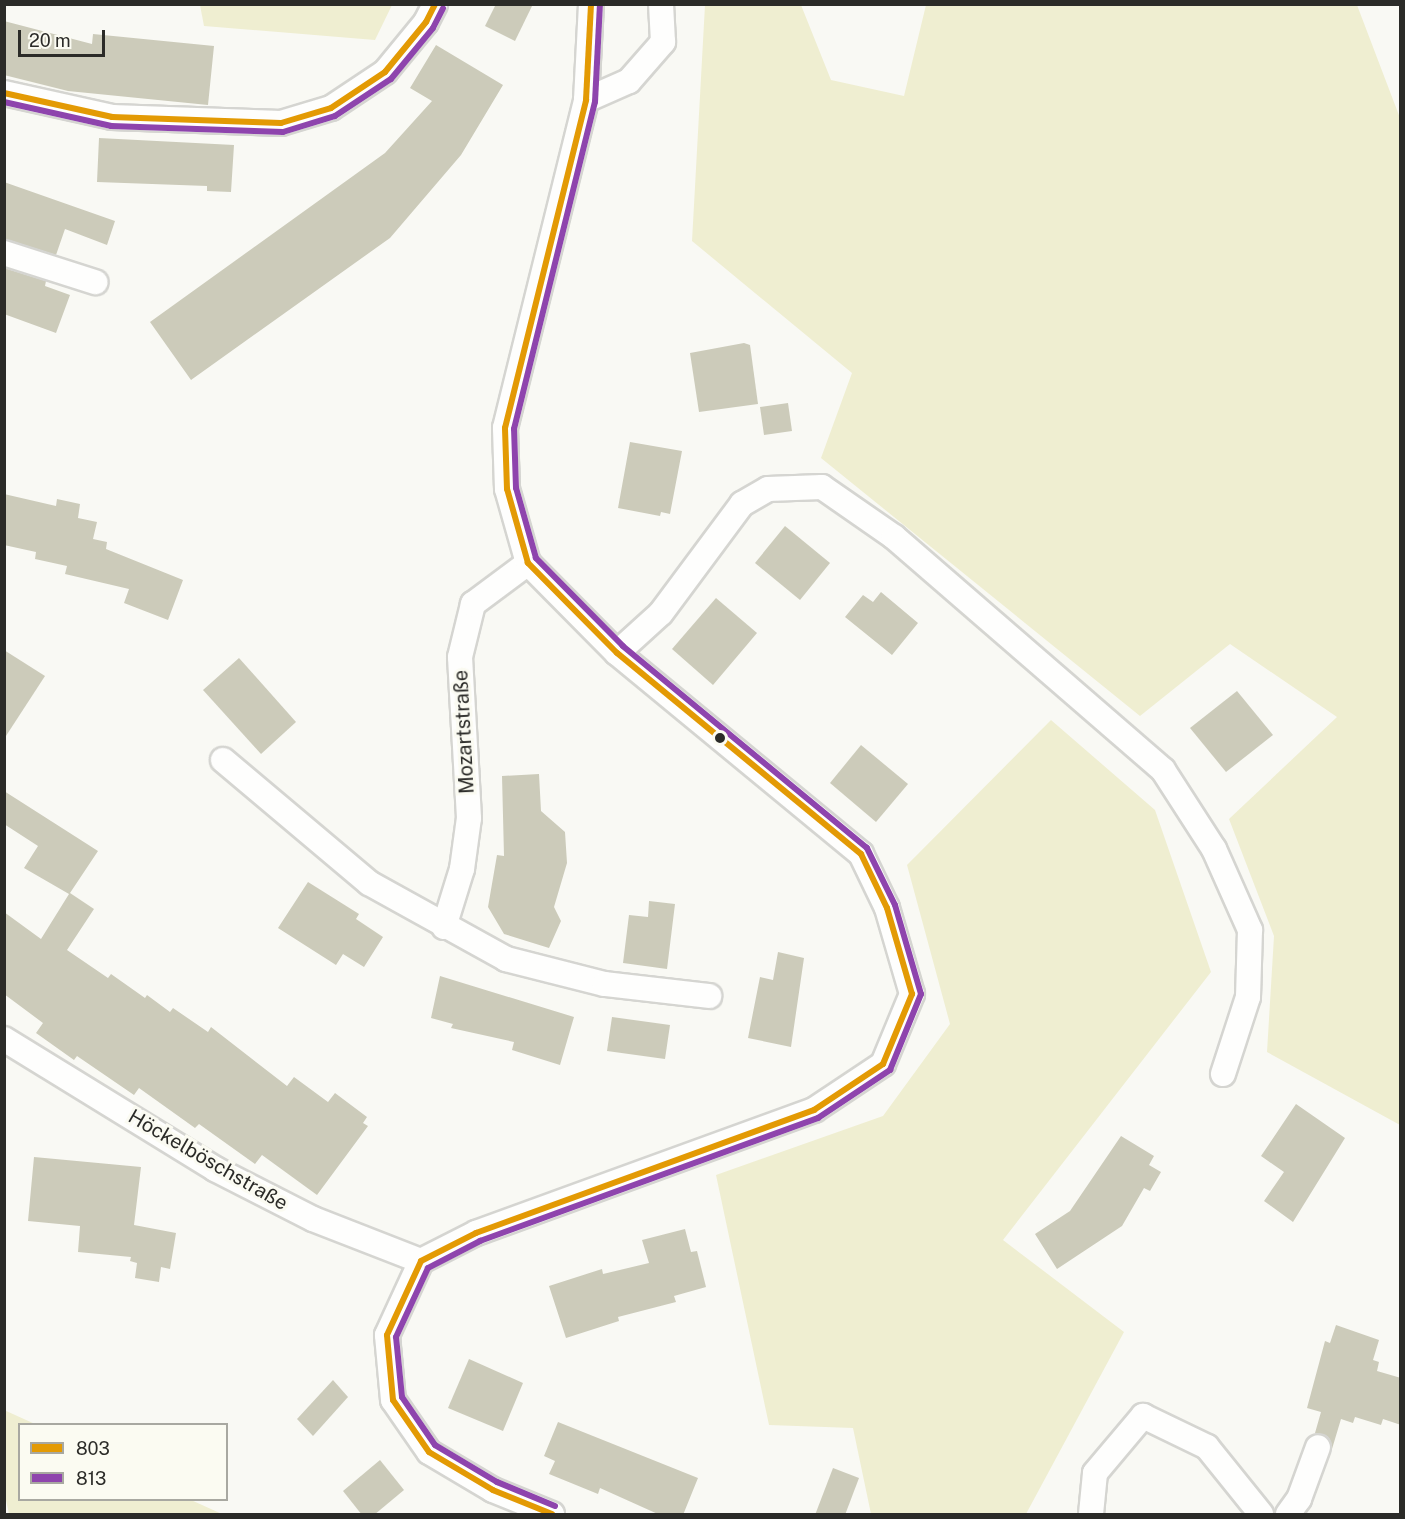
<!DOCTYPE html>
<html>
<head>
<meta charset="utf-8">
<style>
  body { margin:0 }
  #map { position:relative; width:1405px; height:1519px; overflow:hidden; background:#f9f9f4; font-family:"Public Sans",sans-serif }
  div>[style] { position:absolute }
  .green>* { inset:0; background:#efeed1 }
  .building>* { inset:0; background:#cccbba }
  .roads { filter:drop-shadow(2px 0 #d5d5d1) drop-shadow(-2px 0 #d5d5d1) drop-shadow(0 2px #d5d5d1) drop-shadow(0 -2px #d5d5d1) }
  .minor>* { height:24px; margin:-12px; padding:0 12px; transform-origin:12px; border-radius:12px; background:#fefefd }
  .bus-1>* { height:6px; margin:-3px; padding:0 3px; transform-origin:3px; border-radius:3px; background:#e39a04 }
  .bus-2>* { height:6px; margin:-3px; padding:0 3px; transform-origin:3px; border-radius:3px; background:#8e44ad }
  .dots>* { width:16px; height:16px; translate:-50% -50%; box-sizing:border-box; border:3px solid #fbfbf2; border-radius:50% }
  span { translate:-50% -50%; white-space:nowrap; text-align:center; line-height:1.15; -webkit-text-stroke:6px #fbfbf2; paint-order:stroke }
  .street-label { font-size:20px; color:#2b2b28 }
  .frame { position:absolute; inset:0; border:6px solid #2b2b28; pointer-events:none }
  .legend { position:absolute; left:18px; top:1423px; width:210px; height:78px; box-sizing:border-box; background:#fbfbf2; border:2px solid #a8a8a1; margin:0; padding:8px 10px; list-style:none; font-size:18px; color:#2b2b28 }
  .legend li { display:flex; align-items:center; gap:12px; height:30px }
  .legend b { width:30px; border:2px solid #a8a8a1 }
  .scale { position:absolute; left:18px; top:30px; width:87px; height:27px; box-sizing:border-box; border:3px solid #2b2b28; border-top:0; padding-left:8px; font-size:18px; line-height:21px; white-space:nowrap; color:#2b2b28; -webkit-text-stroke:4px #fbfbf2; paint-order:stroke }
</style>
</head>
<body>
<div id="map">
  <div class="green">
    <div style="clip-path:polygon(200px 5px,200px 4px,392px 5px,375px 40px,204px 26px)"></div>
    <div style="clip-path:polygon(705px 5px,801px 5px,831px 80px,904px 96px,926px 5px,1357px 5px,1400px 118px,1400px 1125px,1267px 1052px,1274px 936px,1229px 819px,1337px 717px,1230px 644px,1140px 716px,821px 458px,852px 373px,692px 241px)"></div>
    <div style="clip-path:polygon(1051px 720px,1155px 810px,1211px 972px,1003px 1240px,1124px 1332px,1026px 1514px,871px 1514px,853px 1428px,769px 1425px,716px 1175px,883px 1116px,950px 1024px,907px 865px)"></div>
    <div style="clip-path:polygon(4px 1410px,35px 1424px,20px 1424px,20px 1500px,191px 1500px,222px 1514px,9px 1514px,4px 1491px)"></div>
  </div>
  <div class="building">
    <div style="clip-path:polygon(496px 4px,533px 4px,515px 41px,485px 26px)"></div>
    <div style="clip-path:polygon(4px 21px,92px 44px,93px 34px,214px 46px,208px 105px,68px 91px,4px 75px)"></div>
    <div style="clip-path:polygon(436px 45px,503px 85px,461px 155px,390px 238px,191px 380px,150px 322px,385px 153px,432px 101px,410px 88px)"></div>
    <div style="clip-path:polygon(99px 138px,234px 145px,231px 192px,207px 191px,207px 186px,97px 182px)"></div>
    <div style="clip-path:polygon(4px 182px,115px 221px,107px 245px,65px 229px,56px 255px,4px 239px)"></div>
    <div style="clip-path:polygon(4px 268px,46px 281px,45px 286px,70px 295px,56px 333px,4px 314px)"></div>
    <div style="clip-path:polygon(744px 343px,750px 345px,758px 404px,699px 412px,690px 353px)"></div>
    <div style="clip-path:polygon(788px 403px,792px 431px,764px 435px,760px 407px)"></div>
    <div style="clip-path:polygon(630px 442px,682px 451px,670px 514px,661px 512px,660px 516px,618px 508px)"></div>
    <div style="clip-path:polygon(4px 494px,56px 506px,57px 499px,80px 504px,78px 518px,97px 522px,93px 539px,107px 542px,106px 549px,183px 580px,168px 620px,124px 603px,129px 589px,65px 574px,67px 566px,35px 559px,36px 552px,4px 545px)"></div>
    <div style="clip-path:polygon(785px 526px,830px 563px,800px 600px,755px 563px)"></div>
    <div style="clip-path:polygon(881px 592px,918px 623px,892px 655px,845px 617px,863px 595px,873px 602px)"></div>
    <div style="clip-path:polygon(716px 598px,757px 633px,713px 685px,672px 649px)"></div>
    <div style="clip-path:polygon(4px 650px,45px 676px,4px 739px)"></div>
    <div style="clip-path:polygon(239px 658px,296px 722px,261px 754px,203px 690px)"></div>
    <div style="clip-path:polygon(1237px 691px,1273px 735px,1226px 772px,1190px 728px)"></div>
    <div style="clip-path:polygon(861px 745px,908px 784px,876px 822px,830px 783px)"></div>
    <div style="clip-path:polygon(539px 774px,541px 811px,565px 832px,567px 863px,554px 907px,561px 921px,549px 948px,504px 934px,488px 907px,497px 855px,504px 856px,502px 776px)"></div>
    <div style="clip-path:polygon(4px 791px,98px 851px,70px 893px,94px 909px,67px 950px,108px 978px,111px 974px,145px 998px,147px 995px,170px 1012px,173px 1008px,208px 1032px,211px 1027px,287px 1086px,294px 1077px,328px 1102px,335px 1093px,367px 1117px,363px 1123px,368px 1126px,317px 1195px,262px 1155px,255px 1164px,199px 1124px,195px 1128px,139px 1088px,134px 1095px,77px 1056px,74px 1060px,36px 1033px,43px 1023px,4px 994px,4px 912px,41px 939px,69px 894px,24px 868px,38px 846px,4px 824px)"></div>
    <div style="clip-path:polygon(308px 882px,359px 914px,356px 919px,383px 937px,364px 967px,343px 954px,336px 965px,278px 928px)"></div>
    <div style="clip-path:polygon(649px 901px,675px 904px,667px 969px,623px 963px,629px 915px,648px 917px)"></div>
    <div style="clip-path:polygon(778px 952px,804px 958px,791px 1047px,748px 1038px,760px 977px,773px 980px)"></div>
    <div style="clip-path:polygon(440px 976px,574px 1017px,560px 1065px,512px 1050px,514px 1042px,451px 1028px,453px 1024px,431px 1018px)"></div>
    <div style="clip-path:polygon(612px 1017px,670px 1025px,665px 1059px,607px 1051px)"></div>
    <div style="clip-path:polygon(1296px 1104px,1345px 1138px,1293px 1222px,1264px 1201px,1284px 1172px,1261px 1156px)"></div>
    <div style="clip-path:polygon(1121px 1136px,1154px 1156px,1149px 1165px,1161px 1172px,1150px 1191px,1144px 1188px,1122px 1226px,1057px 1269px,1035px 1234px,1070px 1211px)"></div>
    <div style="clip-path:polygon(34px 1157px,141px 1167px,134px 1225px,176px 1233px,170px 1269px,161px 1267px,159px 1282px,135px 1278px,137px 1263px,130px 1261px,131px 1257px,78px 1252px,80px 1226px,28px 1221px)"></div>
    <div style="clip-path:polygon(685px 1229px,691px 1252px,697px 1251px,706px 1287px,674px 1296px,676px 1302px,618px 1317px,619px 1321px,566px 1338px,549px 1286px,602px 1269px,603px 1274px,649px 1263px,642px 1240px)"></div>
    <div style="clip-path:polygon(1336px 1325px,1379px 1340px,1373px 1360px,1379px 1362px,1377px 1371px,1401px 1378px,1401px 1425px,1383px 1419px,1381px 1425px,1355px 1417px,1353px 1423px,1341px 1419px,1332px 1449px,1328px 1437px,1315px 1433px,1321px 1412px,1307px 1408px,1325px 1341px,1330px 1343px)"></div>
    <div style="clip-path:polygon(469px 1359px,523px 1383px,503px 1431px,448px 1408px)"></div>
    <div style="clip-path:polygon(333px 1380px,348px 1397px,313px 1436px,297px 1419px)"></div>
    <div style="clip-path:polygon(558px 1422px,698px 1478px,683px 1515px,660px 1515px,600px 1488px,598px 1494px,549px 1474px,555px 1461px,544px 1456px)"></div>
    <div style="clip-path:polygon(380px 1460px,404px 1490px,374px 1515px,362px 1515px,343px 1491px)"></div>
    <div style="clip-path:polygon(833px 1468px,859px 1478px,845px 1515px,815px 1515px)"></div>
  </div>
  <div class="roads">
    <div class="minor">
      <div style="left:4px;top:93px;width:111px;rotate:12.5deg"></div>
      <div style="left:112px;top:117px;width:169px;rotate:2deg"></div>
      <div style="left:281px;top:123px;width:52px;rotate:-16.7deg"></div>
      <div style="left:331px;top:108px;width:65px;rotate:-33.7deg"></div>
      <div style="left:385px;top:72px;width:65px;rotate:-50.6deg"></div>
      <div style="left:426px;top:22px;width:20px;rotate:-63deg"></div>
      <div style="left:586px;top:100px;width:47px;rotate:-23.8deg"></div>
      <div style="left:629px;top:81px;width:52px;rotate:-48.9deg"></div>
      <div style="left:663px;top:42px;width:38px;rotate:-93deg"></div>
      <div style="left:4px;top:253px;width:96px;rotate:17.7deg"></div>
      <div style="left:617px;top:653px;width:59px;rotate:-42.3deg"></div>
      <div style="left:661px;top:613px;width:136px;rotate:-53.4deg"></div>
      <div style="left:742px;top:504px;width:30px;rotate:-30deg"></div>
      <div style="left:768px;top:489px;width:54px;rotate:-2.1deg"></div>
      <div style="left:822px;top:487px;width:88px;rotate:34.8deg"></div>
      <div style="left:894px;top:537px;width:356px;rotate:40.9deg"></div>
      <div style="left:1163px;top:770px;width:94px;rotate:57.2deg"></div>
      <div style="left:1214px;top:849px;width:89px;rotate:66deg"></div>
      <div style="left:1250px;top:930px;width:67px;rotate:91.7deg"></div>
      <div style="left:1248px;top:997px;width:81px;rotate:108deg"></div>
      <div style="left:223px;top:760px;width:191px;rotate:40.1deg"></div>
      <div style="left:369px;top:883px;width:157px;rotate:29deg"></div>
      <div style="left:506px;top:959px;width:102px;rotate:14.2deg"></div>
      <div style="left:605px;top:984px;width:105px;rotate:6.6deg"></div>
      <div style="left:444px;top:927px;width:61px;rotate:-72.8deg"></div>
      <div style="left:462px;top:869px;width:51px;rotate:-82.2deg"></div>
      <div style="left:469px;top:818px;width:161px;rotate:-93.2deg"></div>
      <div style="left:460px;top:657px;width:55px;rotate:-76.2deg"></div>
      <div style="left:473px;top:604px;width:69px;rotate:-36.7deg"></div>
      <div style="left:4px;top:1039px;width:248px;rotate:31.6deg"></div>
      <div style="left:215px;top:1169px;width:110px;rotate:27deg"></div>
      <div style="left:313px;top:1219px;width:116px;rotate:21.3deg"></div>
      <div style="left:552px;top:1514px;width:64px;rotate:-157.9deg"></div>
      <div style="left:493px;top:1490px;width:74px;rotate:-149.3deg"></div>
      <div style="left:429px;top:1452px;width:63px;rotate:-124.7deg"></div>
      <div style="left:393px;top:1400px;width:65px;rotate:-95.3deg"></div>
      <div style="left:387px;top:1335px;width:81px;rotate:-65.3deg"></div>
      <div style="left:421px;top:1261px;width:62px;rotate:-27deg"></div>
      <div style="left:476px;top:1233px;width:360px;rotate:-20deg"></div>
      <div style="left:814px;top:1110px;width:83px;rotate:-33.7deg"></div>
      <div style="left:883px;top:1064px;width:76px;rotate:-67.5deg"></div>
      <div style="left:912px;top:994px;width:90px;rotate:-106.2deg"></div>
      <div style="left:887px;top:908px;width:60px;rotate:-115.7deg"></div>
      <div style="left:861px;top:854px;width:316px;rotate:-140.5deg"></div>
      <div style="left:617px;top:653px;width:127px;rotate:-134.7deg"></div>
      <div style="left:528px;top:563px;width:77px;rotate:-105.8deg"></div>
      <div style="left:507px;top:489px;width:61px;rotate:-91.9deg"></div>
      <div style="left:505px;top:428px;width:338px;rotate:-76.1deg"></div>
      <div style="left:586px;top:100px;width:96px;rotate:-87deg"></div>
      <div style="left:1091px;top:1514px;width:41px;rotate:-84.4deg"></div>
      <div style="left:1095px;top:1473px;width:75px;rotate:-49.9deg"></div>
      <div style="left:1143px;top:1416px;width:71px;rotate:25.8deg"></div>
      <div style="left:1207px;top:1447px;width:86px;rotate:51.1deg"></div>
      <div style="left:1288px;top:1514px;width:19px;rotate:-54deg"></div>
      <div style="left:1299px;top:1499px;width:55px;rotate:-69.9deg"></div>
    </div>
  </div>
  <div class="bus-1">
    <div style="left:4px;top:93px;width:111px;rotate:12.5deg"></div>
    <div style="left:112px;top:117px;width:169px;rotate:2deg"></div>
    <div style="left:281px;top:123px;width:52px;rotate:-16.7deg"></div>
    <div style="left:331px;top:108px;width:65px;rotate:-33.7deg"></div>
    <div style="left:385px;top:72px;width:65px;rotate:-50.6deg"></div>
    <div style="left:426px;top:22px;width:20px;rotate:-63deg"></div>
    <div style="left:552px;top:1514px;width:64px;rotate:-157.9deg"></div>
    <div style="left:493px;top:1490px;width:74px;rotate:-149.3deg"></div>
    <div style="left:429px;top:1452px;width:63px;rotate:-124.7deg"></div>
    <div style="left:393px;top:1400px;width:65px;rotate:-95.3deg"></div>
    <div style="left:387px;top:1335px;width:81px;rotate:-65.3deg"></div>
    <div style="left:421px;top:1261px;width:62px;rotate:-27deg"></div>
    <div style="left:476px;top:1233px;width:360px;rotate:-20deg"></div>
    <div style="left:814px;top:1110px;width:83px;rotate:-33.7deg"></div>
    <div style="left:883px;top:1064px;width:76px;rotate:-67.5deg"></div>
    <div style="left:912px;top:994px;width:90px;rotate:-106.2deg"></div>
    <div style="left:887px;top:908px;width:60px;rotate:-115.7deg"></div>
    <div style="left:861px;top:854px;width:316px;rotate:-140.5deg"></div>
    <div style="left:617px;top:653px;width:127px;rotate:-134.7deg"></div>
    <div style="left:528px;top:563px;width:77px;rotate:-105.8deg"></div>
    <div style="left:507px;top:489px;width:61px;rotate:-91.9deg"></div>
    <div style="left:505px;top:428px;width:338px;rotate:-76.1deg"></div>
    <div style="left:586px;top:100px;width:96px;rotate:-87deg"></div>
  </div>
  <div class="bus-2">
    <div style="left:4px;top:102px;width:110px;rotate:12.6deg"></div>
    <div style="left:111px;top:126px;width:172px;rotate:2deg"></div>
    <div style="left:283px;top:132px;width:54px;rotate:-17.1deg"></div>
    <div style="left:335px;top:116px;width:67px;rotate:-33.5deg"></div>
    <div style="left:391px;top:79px;width:66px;rotate:-50.5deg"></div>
    <div style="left:433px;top:28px;width:22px;rotate:-63deg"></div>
    <div style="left:555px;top:1506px;width:63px;rotate:-157.5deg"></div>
    <div style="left:497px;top:1482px;width:72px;rotate:-149.2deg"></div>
    <div style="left:435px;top:1445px;width:58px;rotate:-124.5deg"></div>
    <div style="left:402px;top:1397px;width:60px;rotate:-95.7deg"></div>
    <div style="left:396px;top:1337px;width:76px;rotate:-65.1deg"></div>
    <div style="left:428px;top:1268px;width:59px;rotate:-27.4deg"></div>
    <div style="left:480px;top:1241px;width:360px;rotate:-20deg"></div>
    <div style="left:818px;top:1118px;width:87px;rotate:-33.7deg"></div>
    <div style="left:890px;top:1070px;width:82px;rotate:-67.8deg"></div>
    <div style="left:921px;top:994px;width:93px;rotate:-106.3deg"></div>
    <div style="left:895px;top:905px;width:64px;rotate:-116.2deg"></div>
    <div style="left:867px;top:848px;width:317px;rotate:-140.4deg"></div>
    <div style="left:623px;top:646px;width:124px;rotate:-134.7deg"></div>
    <div style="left:536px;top:558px;width:73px;rotate:-105.9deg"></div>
    <div style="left:516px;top:488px;width:59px;rotate:-91.9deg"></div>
    <div style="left:514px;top:429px;width:337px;rotate:-76.1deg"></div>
    <div style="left:595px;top:102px;width:98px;rotate:-87.1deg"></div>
  </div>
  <div class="dots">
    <div style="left:720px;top:738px;background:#2b2b28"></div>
  </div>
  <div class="street-label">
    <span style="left:464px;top:732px;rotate:-93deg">Mozartstraße</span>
    <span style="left:208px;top:1160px;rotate:30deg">Höckelböschstraße</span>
  </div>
  <div class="frame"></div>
  <ul class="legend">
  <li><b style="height:8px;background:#e39a04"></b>803</li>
  <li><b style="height:8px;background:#8e44ad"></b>813</li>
  </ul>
  <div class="scale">20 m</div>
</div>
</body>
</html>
